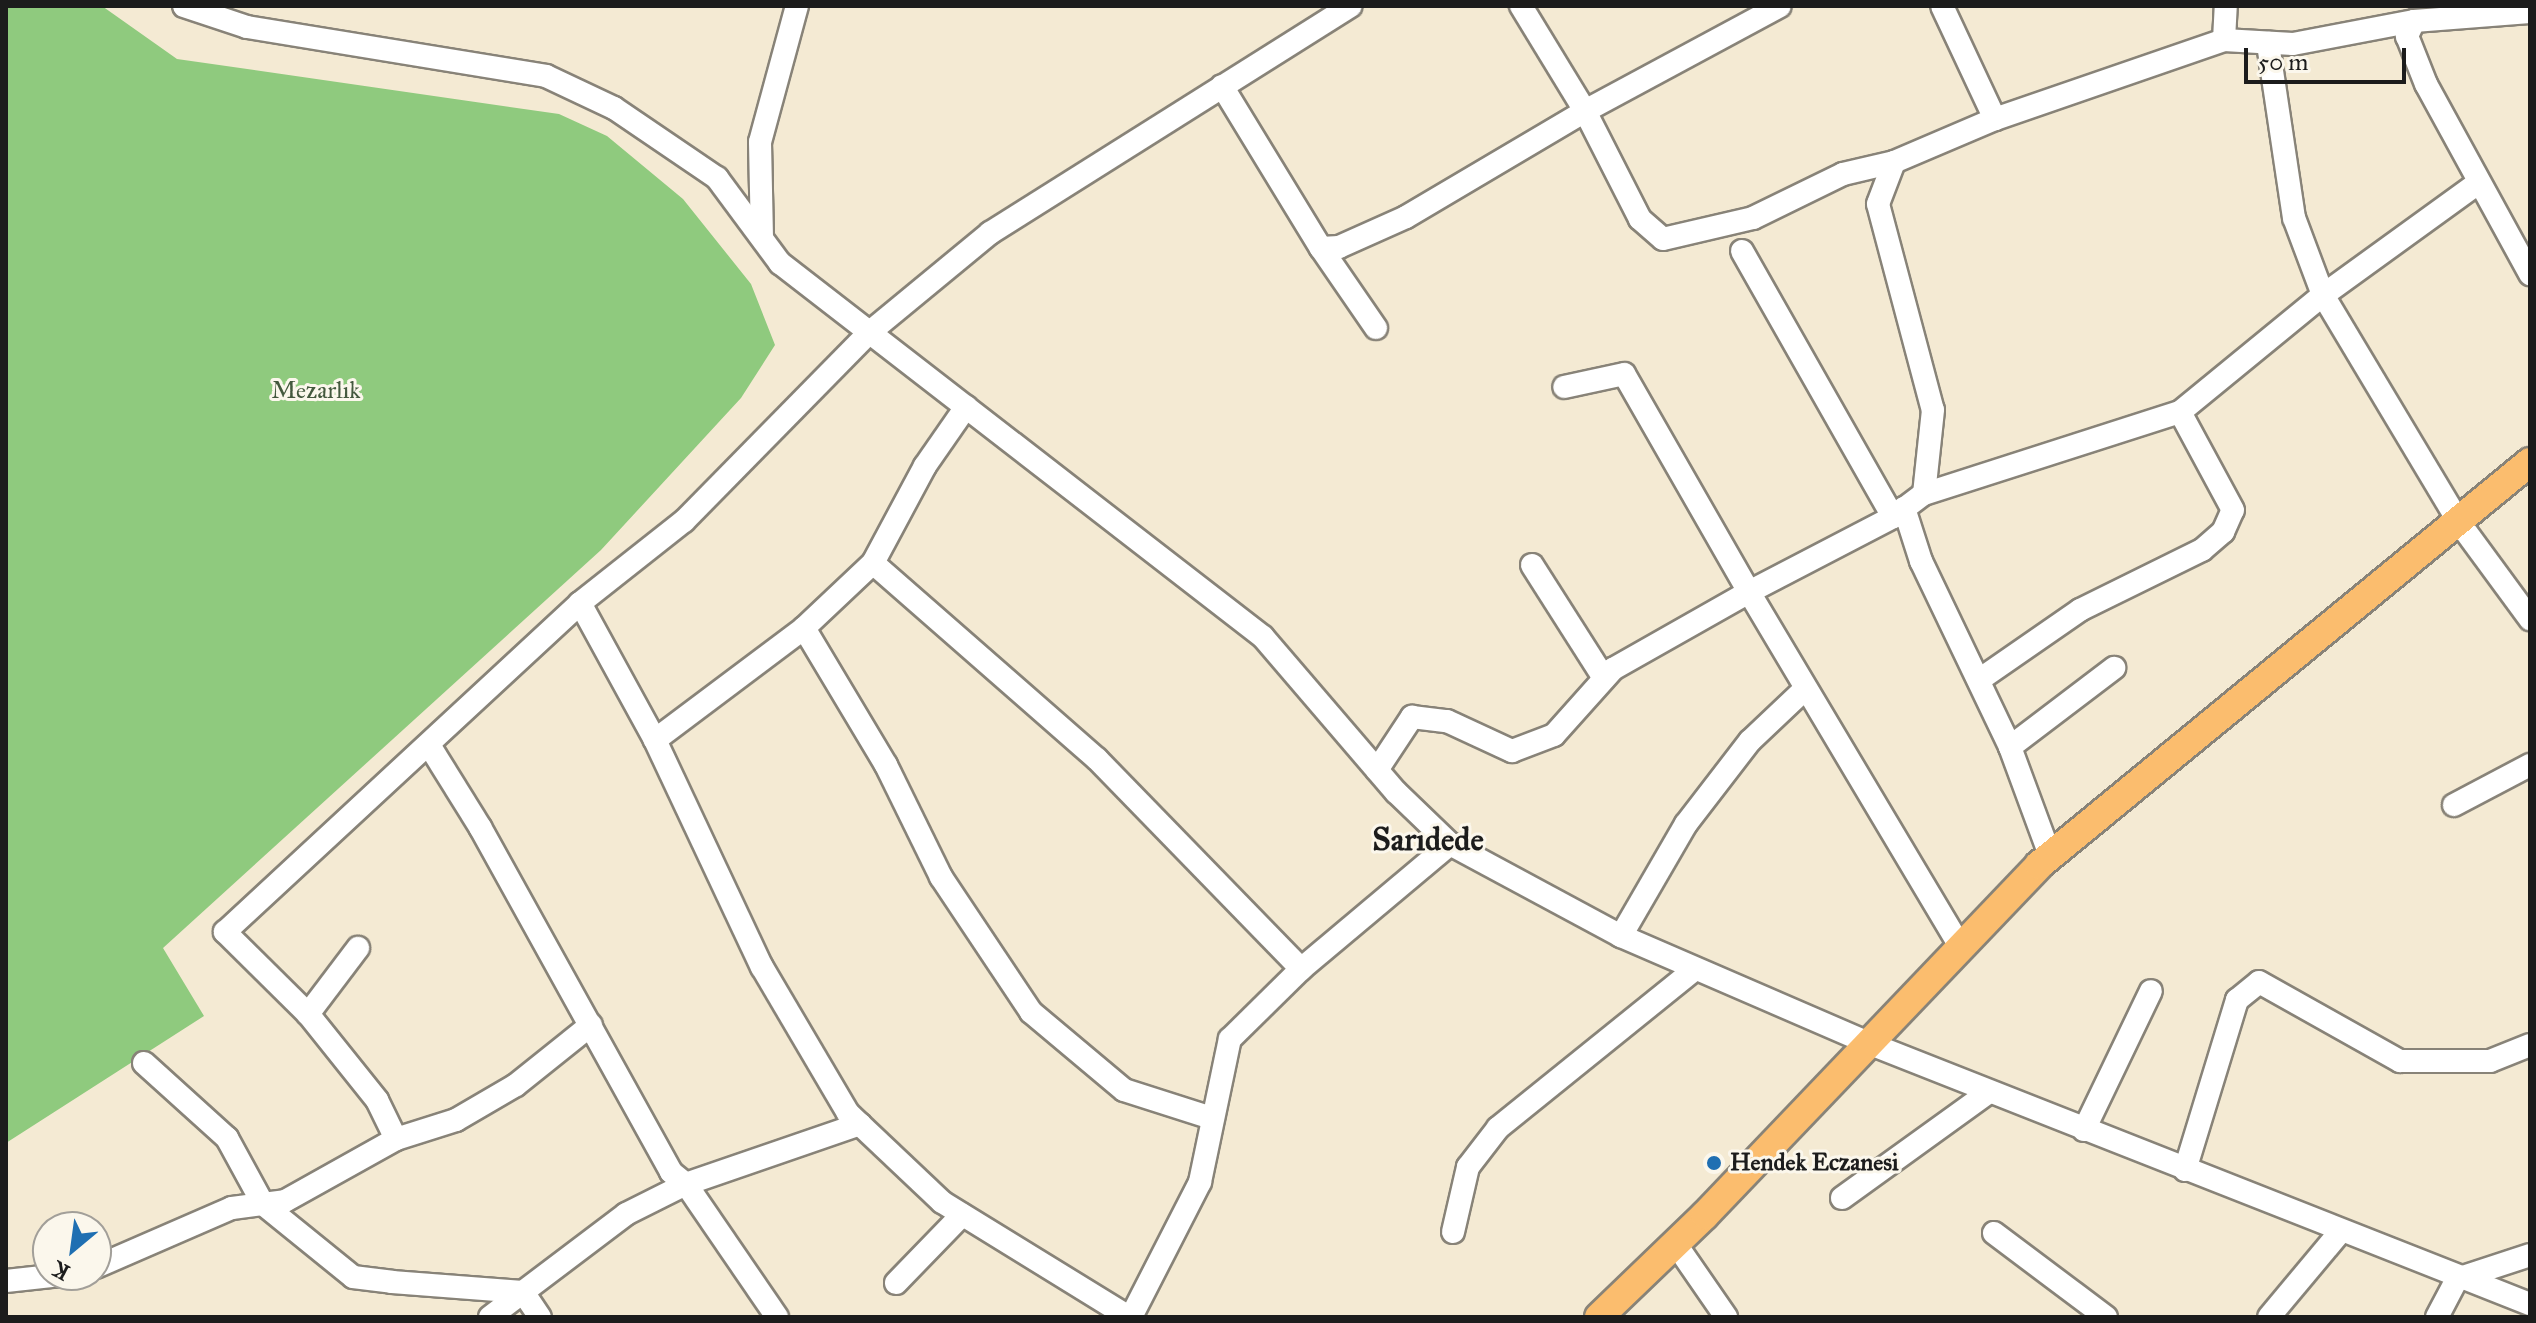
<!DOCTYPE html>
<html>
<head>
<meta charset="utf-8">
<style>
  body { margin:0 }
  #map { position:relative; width:2536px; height:1323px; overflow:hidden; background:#f4ead3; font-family:"IM FELL Great Primer",serif }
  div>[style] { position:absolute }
  .green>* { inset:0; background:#8fca7e }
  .roads { filter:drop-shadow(2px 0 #888378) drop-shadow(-2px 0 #888378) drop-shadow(0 2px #888378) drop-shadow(0 -2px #888378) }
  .minor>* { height:22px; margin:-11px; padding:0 11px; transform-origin:11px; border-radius:11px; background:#fff }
  .major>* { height:28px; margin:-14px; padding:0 14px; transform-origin:14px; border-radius:14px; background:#fbbd6e }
  .dots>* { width:22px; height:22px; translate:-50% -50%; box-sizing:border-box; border:4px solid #fbf7ec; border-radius:50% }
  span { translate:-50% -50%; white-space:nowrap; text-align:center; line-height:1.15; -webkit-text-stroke:6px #fbf7ec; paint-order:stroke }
  .park-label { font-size:24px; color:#44593e }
  .poi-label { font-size:24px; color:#1c1c1c; font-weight:700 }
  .left { translate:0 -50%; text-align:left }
  .district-label { font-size:32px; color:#1c1c1c; font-weight:700 }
  .frame { position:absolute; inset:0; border:8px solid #1c1c1c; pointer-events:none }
  .north { position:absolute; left:32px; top:1211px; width:80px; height:80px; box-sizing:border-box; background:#fbf7ec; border:2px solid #a29f99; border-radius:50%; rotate:209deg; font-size:22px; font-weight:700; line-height:32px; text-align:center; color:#1c1c1c }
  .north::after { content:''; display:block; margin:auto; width:28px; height:36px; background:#1f6fb2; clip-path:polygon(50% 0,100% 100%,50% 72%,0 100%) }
  .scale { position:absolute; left:2244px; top:48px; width:162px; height:36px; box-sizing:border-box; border:4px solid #1c1c1c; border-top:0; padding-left:10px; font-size:24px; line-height:28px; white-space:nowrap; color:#1c1c1c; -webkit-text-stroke:6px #fbf7ec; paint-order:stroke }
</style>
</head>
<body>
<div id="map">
  <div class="green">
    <div style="clip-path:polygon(6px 6px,102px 6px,177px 59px,559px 114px,607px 136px,683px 199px,751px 284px,775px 345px,741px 398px,601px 550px,163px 948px,204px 1016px,6px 1143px)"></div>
  </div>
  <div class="roads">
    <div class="minor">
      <div style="left:184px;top:6px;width:66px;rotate:18.4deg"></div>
      <div style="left:247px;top:27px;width:303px;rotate:9.3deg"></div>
      <div style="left:546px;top:76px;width:75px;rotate:25.2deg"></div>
      <div style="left:614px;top:108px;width:125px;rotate:34.2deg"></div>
      <div style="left:717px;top:178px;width:106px;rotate:53.5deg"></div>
      <div style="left:780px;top:263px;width:611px;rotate:37.75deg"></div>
      <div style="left:1263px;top:637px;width:204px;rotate:49.4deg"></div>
      <div style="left:1396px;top:792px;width:75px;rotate:43.9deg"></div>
      <div style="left:1450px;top:844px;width:194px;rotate:28.3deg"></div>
      <div style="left:1621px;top:936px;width:269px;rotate:23.4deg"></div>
      <div style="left:1868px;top:1043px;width:712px;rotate:21.52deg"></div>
      <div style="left:1521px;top:6px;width:123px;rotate:58.6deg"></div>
      <div style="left:1585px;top:111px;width:121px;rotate:63deg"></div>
      <div style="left:1640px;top:219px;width:30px;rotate:41deg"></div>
      <div style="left:1663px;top:239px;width:92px;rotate:-13.1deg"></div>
      <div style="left:1753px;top:218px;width:100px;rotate:-26.1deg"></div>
      <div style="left:1843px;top:174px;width:52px;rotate:-13.2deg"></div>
      <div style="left:1894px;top:162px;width:110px;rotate:-23.1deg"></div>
      <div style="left:1995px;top:119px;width:242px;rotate:-19deg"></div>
      <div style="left:2224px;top:40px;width:69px;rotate:3.3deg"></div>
      <div style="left:2293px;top:44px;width:123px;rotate:-10.8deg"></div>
      <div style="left:2414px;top:21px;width:116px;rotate:-4.4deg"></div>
      <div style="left:1942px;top:6px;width:125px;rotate:64.9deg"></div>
      <div style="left:2414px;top:21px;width:17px;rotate:115deg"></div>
      <div style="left:2407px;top:36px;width:52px;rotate:68.4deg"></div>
      <div style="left:2426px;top:84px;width:217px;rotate:61.3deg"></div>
      <div style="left:2224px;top:40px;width:34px;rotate:-87deg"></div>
      <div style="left:1222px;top:86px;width:190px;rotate:58.6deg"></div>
      <div style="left:1321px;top:248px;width:18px;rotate:-3deg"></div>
      <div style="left:1339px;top:247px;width:73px;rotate:-24.1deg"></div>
      <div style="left:1406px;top:217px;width:208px;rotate:-30.6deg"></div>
      <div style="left:1585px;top:111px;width:221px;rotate:-28.3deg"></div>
      <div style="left:1894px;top:162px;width:45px;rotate:110.9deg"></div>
      <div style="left:1878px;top:204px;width:213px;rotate:75.1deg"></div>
      <div style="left:1933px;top:410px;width:84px;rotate:96.1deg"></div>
      <div style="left:2478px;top:183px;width:191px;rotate:144.1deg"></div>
      <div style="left:2323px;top:295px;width:263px;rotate:59.1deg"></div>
      <div style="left:2458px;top:521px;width:122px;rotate:53.7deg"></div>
      <div style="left:762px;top:238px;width:96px;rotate:-91.2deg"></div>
      <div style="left:760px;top:142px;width:141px;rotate:-74.8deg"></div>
      <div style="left:1321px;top:248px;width:97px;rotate:55.5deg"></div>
      <div style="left:1742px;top:251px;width:306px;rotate:60.4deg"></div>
      <div style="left:1904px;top:508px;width:56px;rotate:72.2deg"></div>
      <div style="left:1921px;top:561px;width:206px;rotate:64.4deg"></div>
      <div style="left:2010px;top:747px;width:115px;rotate:69.7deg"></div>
      <div style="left:873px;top:563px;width:298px;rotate:41.2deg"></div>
      <div style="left:1097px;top:759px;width:293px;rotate:45.8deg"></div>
      <div style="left:1532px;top:565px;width:134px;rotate:57.5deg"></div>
      <div style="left:580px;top:603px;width:132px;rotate:-38.3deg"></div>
      <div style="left:684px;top:521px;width:265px;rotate:-45.5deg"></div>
      <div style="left:870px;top:332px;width:156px;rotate:-39.5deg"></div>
      <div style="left:990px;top:233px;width:426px;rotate:-32.2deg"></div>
      <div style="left:804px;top:628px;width:160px;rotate:59.1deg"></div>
      <div style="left:886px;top:765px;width:125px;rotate:63.8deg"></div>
      <div style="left:941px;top:877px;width:162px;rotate:56.3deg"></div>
      <div style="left:1031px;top:1012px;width:121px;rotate:40deg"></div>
      <div style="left:1124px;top:1090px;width:92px;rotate:17.7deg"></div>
      <div style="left:1979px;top:680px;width:123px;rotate:-34.7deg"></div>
      <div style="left:2080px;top:610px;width:136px;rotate:-26.2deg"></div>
      <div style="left:2202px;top:550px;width:28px;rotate:-41deg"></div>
      <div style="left:2223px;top:532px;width:24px;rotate:-66deg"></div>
      <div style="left:2233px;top:510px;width:111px;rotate:-118.4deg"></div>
      <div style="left:655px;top:740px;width:186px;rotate:-36.9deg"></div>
      <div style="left:804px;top:628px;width:95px;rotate:-43.3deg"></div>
      <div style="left:873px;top:563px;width:110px;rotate:-61.8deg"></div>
      <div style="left:925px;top:466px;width:72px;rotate:-55.2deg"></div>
      <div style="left:429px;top:745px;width:97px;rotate:58.1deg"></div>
      <div style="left:480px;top:827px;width:394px;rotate:61deg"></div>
      <div style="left:671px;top:1172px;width:19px;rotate:39deg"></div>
      <div style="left:686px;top:1184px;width:161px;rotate:55.6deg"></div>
      <div style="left:2010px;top:747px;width:131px;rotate:-37.2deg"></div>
      <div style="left:1377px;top:770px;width:64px;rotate:-56.6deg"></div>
      <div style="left:1412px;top:717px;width:35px;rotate:7deg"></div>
      <div style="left:1447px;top:721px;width:72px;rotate:24.8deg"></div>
      <div style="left:1512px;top:751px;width:45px;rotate:-20.9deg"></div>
      <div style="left:1554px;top:735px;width:89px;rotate:-48.2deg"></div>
      <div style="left:1613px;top:669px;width:156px;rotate:-29.5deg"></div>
      <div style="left:1749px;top:592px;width:251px;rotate:-119.8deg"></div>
      <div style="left:1624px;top:374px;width:61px;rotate:167.8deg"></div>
      <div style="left:2454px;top:805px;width:86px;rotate:-27.8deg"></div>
      <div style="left:1621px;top:936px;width:129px;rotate:-59.9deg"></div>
      <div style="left:1686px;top:824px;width:105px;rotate:-52.4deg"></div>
      <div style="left:1750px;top:741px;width:76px;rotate:-43.4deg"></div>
      <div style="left:1960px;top:946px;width:412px;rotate:-120.8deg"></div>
      <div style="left:1749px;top:592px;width:162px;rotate:-27.5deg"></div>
      <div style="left:1893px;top:517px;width:39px;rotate:-37deg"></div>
      <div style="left:1924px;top:494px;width:269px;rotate:-17.8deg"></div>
      <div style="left:2180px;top:412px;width:185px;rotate:-39.3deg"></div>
      <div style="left:2323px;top:295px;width:82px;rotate:-110.6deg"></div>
      <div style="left:2294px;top:218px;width:177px;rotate:-98.5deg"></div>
      <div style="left:308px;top:1014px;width:83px;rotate:-52.9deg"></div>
      <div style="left:144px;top:1063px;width:112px;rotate:42.1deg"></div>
      <div style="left:227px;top:1138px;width:75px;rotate:61.4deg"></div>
      <div style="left:263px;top:1204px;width:116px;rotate:39deg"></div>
      <div style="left:353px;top:1277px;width:39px;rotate:7deg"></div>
      <div style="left:392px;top:1282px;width:131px;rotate:4.4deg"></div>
      <div style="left:523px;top:1292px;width:129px;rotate:-37.1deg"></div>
      <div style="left:626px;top:1214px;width:67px;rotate:-26.6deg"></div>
      <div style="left:686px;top:1184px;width:184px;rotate:-19deg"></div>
      <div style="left:2084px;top:1130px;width:154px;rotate:-64.3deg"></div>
      <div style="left:396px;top:1139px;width:63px;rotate:-17.6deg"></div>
      <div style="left:456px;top:1120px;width:69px;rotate:-30.3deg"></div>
      <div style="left:516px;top:1085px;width:96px;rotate:-38.7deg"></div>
      <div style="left:2185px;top:1170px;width:178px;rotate:-73deg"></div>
      <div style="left:2237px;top:1000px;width:28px;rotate:-39deg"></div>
      <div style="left:2259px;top:982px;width:162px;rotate:29.3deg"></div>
      <div style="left:2400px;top:1061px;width:90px"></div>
      <div style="left:2490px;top:1061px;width:43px;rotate:-21.8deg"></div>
      <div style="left:1842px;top:1198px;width:181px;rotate:-35.8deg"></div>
      <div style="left:1453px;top:1232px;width:67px;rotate:-77deg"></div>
      <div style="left:1468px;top:1167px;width:49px;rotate:-52.4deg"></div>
      <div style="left:1498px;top:1128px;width:253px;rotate:-38.9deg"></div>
      <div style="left:1994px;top:1233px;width:140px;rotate:36.9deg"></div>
      <div style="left:1675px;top:1243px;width:90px;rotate:55.4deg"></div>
      <div style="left:96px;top:1267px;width:148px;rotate:-23.5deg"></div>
      <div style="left:232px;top:1208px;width:53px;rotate:-7.5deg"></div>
      <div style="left:285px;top:1201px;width:127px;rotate:-29.2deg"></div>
      <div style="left:396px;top:1139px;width:43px;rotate:-116deg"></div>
      <div style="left:377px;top:1100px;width:110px;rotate:-128.7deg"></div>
      <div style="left:308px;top:1014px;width:117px;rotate:-135.3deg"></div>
      <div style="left:225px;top:932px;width:484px;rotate:-42.8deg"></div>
      <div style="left:580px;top:603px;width:156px;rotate:61.3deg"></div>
      <div style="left:655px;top:740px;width:251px;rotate:64.8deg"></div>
      <div style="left:762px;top:967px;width:169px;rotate:59.5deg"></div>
      <div style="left:848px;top:1113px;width:129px;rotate:43.4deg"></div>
      <div style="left:942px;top:1202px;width:220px;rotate:31.6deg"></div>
      <div style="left:6px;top:1281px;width:55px;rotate:-6.2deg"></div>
      <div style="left:896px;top:1283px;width:95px;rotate:-45.9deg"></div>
      <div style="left:490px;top:1317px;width:41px;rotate:-37.1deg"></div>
      <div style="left:523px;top:1292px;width:30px;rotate:56deg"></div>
      <div style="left:1131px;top:1317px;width:152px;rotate:-62.9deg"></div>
      <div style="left:1200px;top:1182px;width:146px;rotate:-78.2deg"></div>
      <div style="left:1230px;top:1039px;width:100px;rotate:-44.6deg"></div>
      <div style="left:1301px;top:969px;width:194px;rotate:-40deg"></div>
      <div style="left:2269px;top:1317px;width:111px;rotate:-50.1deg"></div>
      <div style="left:2437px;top:1317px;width:43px;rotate:-62.2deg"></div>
      <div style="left:2457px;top:1279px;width:77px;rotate:-18.2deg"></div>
    </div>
    <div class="major">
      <div style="left:1599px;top:1317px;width:147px;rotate:-43.9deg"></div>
      <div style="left:1705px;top:1215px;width:484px;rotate:-46.3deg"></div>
      <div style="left:2039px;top:865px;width:635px;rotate:-39.38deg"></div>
    </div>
  </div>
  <div class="dots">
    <div style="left:1714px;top:1163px;background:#1f6fb2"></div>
  </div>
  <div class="park-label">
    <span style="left:316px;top:391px">Mezarlık</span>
  </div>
  <div class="poi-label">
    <span class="left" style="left:1730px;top:1163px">Hendek Eczanesi</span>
  </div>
  <div class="district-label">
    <span style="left:1428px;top:840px">Sarıdede</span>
  </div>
  <div class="frame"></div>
  <div class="north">K</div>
  <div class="scale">50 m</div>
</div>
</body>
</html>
